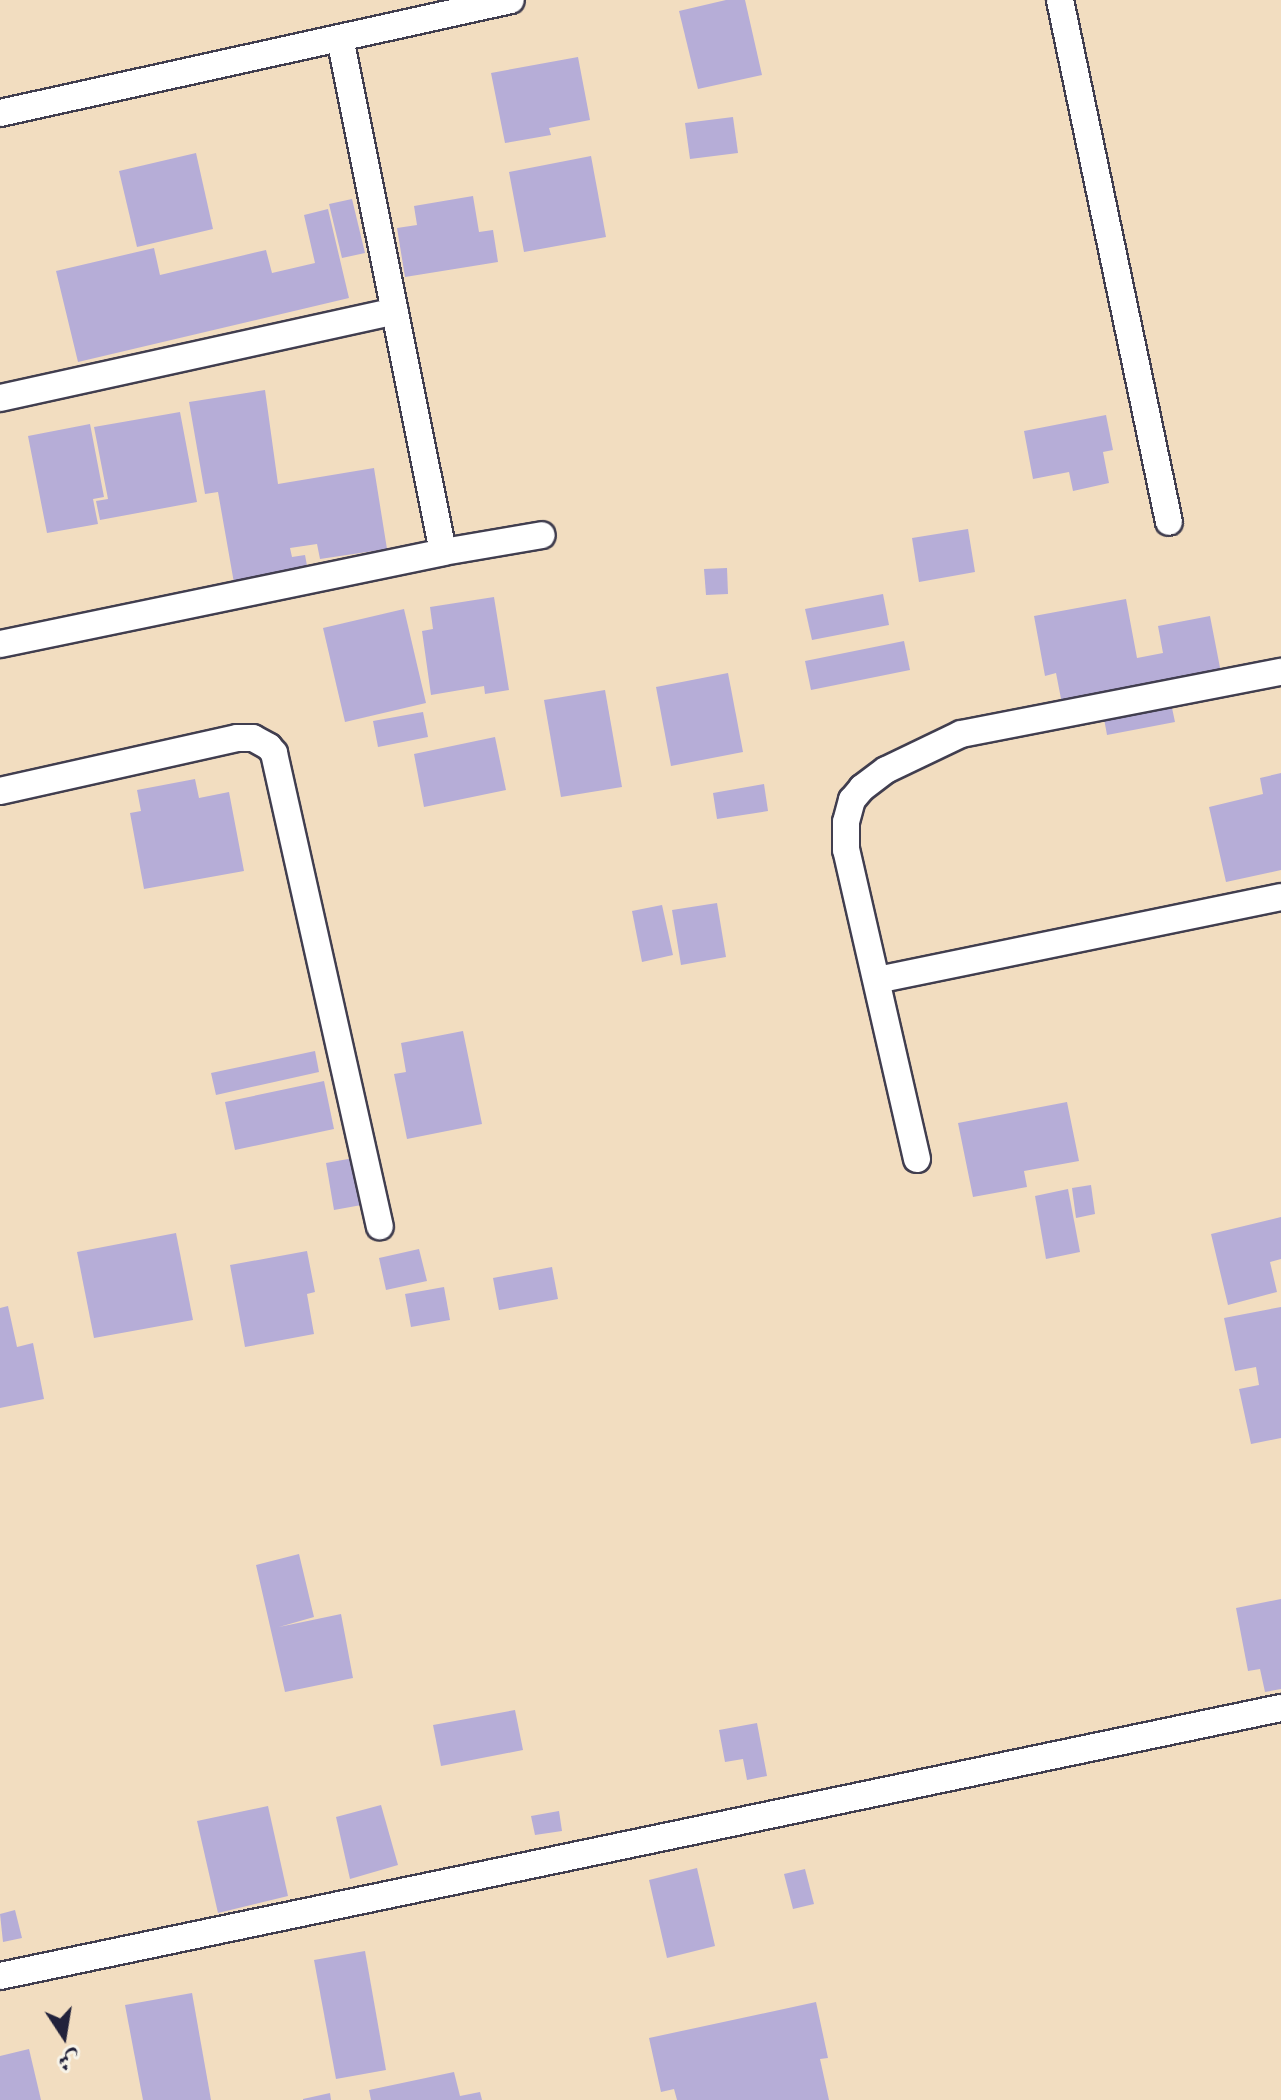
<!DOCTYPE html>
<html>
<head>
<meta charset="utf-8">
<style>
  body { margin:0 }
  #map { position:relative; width:1281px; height:2100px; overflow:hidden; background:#f2ddc0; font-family:"IM FELL DW Pica",Amiri,serif }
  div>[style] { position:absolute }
  .building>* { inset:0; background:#b6add7 }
  .roads { filter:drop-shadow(2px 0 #413e4f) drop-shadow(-2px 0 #413e4f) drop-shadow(0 2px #413e4f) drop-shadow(0 -2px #413e4f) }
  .street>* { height:26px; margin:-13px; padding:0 13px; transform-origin:13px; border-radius:13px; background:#fff }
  span { translate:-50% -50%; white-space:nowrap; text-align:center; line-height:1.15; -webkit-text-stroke:6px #f7f3e8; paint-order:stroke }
  .north { position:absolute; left:24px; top:1996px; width:80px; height:80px; -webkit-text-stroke:6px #f7f3e8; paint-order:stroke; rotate:168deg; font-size:22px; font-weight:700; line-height:32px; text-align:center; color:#22223b }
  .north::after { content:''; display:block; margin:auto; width:28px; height:36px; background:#22223b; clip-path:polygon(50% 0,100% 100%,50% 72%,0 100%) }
</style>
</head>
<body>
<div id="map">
  <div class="building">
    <div style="clip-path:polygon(726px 0,745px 0,762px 75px,698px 89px,679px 11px)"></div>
    <div style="clip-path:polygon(578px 57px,590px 120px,549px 128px,551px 135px,505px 143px,491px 73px)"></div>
    <div style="clip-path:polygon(733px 117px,738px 153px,690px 159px,685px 123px)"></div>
    <div style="clip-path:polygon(196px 153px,213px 229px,137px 247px,119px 171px)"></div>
    <div style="clip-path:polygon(591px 156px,606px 237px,524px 252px,509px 172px)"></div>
    <div style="clip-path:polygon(473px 196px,479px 232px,493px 230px,498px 262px,405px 277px,397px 228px,417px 225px,414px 206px)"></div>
    <div style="clip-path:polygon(352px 199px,365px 253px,342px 258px,329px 204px)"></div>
    <div style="clip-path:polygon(328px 209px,349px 298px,78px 362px,56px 271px,154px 248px,160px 275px,266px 250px,272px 273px,315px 263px,304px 215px)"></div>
    <div style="clip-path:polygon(265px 390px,278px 484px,374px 468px,387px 549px,320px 559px,317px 544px,290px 548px,292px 557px,305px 555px,308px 571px,234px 583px,218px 492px,205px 494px,189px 402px)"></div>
    <div style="clip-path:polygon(180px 412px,197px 502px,100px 520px,96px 501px,108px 499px,94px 427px)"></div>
    <div style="clip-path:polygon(1106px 415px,1113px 450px,1103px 452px,1109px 483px,1073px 491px,1069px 472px,1033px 479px,1024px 431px)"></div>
    <div style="clip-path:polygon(90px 424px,104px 497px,93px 499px,98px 524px,47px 533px,28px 436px)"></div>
    <div style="clip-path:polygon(968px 529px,975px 572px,919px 582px,912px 538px)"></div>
    <div style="clip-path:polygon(727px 568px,728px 594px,706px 595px,704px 569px)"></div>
    <div style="clip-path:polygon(883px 594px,889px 625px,812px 640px,805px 609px)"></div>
    <div style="clip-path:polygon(494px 597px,509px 690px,485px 694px,484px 686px,431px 695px,422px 631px,433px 629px,430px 607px)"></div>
    <div style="clip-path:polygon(1126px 599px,1137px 658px,1163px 653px,1158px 626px,1210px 616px,1222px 678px,1168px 689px,1175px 722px,1107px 735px,1101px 702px,1063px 709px,1056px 673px,1045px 676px,1034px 616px)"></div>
    <div style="clip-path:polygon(404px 609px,426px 703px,345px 722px,323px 628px)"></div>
    <div style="clip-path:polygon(904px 641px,910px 670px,811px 690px,805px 661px)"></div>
    <div style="clip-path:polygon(728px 673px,743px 752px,671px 766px,656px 687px)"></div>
    <div style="clip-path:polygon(605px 690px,622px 787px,561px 797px,544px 700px)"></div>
    <div style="clip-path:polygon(423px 712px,428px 737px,378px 747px,373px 721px)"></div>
    <div style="clip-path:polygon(495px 737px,506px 790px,424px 807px,414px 754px)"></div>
    <div style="clip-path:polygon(1281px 773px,1281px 870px,1226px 882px,1209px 807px,1263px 794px,1260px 778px)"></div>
    <div style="clip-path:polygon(195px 779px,199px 798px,229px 792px,244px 871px,144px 889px,130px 813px,141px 811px,137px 790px)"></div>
    <div style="clip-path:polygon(764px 784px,768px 811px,717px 819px,713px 793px)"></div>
    <div style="clip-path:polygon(717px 903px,726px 957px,681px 965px,672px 910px)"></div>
    <div style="clip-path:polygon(662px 905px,673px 955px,642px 962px,632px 911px)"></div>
    <div style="clip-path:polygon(463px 1031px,482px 1124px,407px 1139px,394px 1074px,406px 1072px,401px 1043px)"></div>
    <div style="clip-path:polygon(315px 1051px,319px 1072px,216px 1095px,211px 1073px)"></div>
    <div style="clip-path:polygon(324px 1081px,334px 1129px,235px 1150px,225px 1102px)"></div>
    <div style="clip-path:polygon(1067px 1102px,1079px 1161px,1024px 1171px,1027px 1187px,973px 1197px,958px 1123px)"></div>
    <div style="clip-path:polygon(359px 1157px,367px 1204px,334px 1210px,326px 1163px)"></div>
    <div style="clip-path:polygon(1091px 1185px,1095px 1214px,1076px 1218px,1072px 1188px)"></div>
    <div style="clip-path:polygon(1068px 1189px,1080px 1252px,1046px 1259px,1035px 1196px)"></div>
    <div style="clip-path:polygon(1281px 1217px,1281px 1259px,1270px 1262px,1277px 1292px,1228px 1305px,1211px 1234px)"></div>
    <div style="clip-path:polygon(176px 1233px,193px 1320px,94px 1338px,77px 1252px)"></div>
    <div style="clip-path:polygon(419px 1249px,427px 1281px,386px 1290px,379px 1258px)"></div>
    <div style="clip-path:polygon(307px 1251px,315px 1292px,307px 1294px,314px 1334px,245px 1347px,230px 1265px)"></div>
    <div style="clip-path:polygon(552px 1267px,558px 1299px,499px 1310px,493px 1278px)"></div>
    <div style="clip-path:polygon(444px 1287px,450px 1320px,411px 1327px,405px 1294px)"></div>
    <div style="clip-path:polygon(8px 1306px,17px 1347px,33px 1343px,44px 1399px,0 1408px,0 1308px)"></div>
    <div style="clip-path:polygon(1281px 1307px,1281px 1438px,1251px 1444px,1239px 1389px,1259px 1385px,1256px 1367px,1235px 1371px,1224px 1318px)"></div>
    <div style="clip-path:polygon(299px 1554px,314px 1617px,279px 1627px,341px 1614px,353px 1678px,285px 1692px,256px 1565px)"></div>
    <div style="clip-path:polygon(1281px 1599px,1281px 1689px,1265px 1692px,1260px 1669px,1248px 1671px,1236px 1608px)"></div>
    <div style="clip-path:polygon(515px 1710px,523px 1750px,441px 1766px,433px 1725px)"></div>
    <div style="clip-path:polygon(757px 1723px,767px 1776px,747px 1780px,743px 1759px,725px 1762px,719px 1730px)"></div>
    <div style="clip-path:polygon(381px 1805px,398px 1865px,350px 1879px,336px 1817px)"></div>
    <div style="clip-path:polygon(268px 1806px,288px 1896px,218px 1913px,197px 1821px)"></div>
    <div style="clip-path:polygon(559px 1811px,562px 1831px,535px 1835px,531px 1816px)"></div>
    <div style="clip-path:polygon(697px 1868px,715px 1946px,667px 1958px,649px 1880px)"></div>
    <div style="clip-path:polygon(805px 1869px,814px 1904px,793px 1909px,784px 1874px)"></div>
    <div style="clip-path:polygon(15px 1910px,22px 1938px,3px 1942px,0 1914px)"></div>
    <div style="clip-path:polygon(365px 1951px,386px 2070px,336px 2079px,314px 1960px)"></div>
    <div style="clip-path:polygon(192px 1993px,211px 2100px,143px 2100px,125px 2005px)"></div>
    <div style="clip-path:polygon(816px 2002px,828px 2058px,820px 2059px,829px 2100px,677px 2100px,674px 2089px,661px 2092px,649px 2038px)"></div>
    <div style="clip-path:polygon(29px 2049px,41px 2100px,0 2100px,0 2056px)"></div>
    <div style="clip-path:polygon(454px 2072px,460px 2096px,480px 2092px,482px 2100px,371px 2100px,369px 2090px)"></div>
    <div style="clip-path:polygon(330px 2093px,331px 2100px,303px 2100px,303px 2099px)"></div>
  </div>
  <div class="roads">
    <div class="street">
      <div style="left:1060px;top:0;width:533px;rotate:78.21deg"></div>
      <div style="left:340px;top:38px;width:524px;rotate:78.67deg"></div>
      <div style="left:0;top:113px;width:523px;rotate:-12.47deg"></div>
      <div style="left:0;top:398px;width:404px;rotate:-12.4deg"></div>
      <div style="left:0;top:644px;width:452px;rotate:-11.7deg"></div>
      <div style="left:443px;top:552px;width:100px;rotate:-9.7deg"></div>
      <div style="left:0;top:791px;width:243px;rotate:-12.6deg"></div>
      <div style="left:237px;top:738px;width:16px"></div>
      <div style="left:253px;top:738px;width:18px;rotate:29deg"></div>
      <div style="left:269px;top:747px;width:8px;rotate:50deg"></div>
      <div style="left:274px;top:753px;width:485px;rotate:77.4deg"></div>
      <div style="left:877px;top:980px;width:412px;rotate:-11.6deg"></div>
      <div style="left:917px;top:1159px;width:317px;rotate:-102.9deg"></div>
      <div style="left:846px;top:850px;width:28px;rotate:-90deg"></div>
      <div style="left:846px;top:822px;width:23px;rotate:-75deg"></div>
      <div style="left:852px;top:800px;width:16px;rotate:-50deg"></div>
      <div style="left:862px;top:788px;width:30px;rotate:-37deg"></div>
      <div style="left:886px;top:770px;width:83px;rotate:-25.6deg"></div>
      <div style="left:961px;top:734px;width:326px;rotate:-11deg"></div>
      <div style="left:0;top:1976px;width:1309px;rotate:-11.82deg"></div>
    </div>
  </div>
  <div class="north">ش</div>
</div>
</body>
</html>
